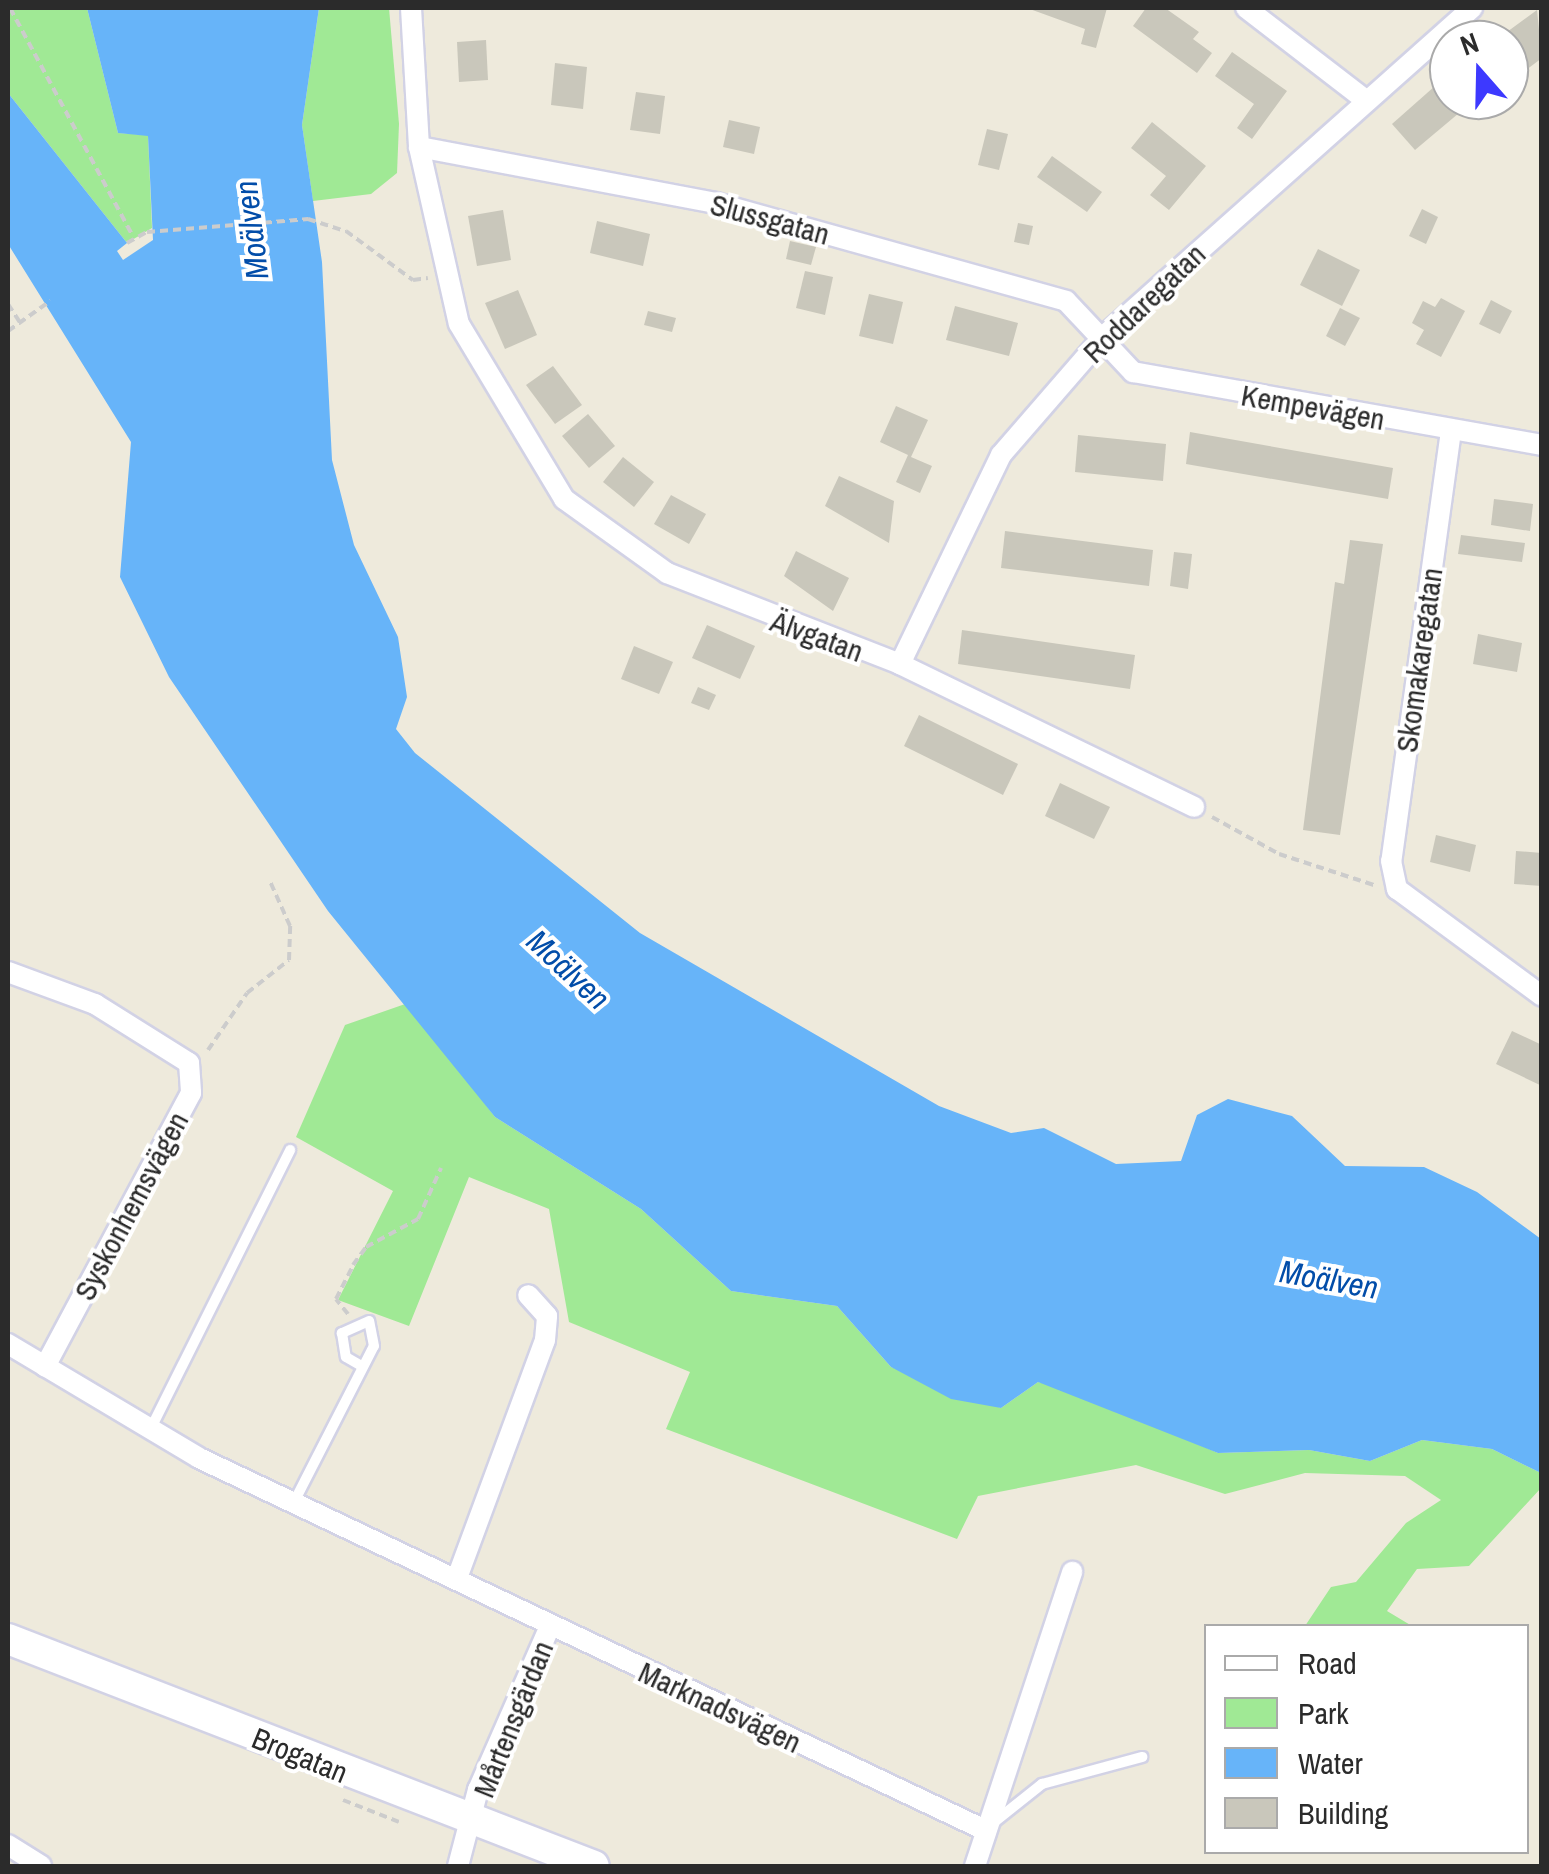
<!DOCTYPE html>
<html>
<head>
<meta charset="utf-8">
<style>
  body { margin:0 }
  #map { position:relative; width:1549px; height:1874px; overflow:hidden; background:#eeeadc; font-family:"Archivo Narrow",sans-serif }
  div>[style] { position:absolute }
  .green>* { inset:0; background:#a0e995 }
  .water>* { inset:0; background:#67b4f9 }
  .building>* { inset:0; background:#c9c7bb }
  .path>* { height:4px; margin-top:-2px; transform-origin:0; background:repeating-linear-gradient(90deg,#ccc 0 8px,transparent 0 13px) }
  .roads { filter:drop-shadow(2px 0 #d2d2e5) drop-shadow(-2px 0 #d2d2e5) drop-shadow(0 2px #d2d2e5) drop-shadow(0 -2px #d2d2e5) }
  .service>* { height:10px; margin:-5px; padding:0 5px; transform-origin:5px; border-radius:5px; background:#fff }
  .minor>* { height:20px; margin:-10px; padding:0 10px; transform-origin:10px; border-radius:10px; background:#fff }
  .secondary>* { height:30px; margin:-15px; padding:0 15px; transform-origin:15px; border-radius:15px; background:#fff }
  span { translate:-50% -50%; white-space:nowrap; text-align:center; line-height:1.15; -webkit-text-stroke:8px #fff; paint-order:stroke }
  .street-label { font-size:30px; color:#2b2b2b }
  .water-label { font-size:32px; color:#024da9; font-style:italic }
  .frame { position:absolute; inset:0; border:10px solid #2b2b2b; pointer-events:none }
  .legend { position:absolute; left:1204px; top:1624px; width:325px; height:230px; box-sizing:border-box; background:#fff; border:2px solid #aaa; margin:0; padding:12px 18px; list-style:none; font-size:30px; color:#2b2b2b }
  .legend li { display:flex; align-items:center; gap:20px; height:50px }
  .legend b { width:50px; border:2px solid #aaa }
  .north { position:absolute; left:1429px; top:20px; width:100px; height:100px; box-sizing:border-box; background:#fff; border:2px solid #aaa; border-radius:50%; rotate:340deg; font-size:28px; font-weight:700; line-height:40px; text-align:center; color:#2b2b2b }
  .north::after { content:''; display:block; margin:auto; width:35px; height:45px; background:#3d39ff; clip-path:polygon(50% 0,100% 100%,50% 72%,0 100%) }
</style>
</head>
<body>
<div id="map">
  <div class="green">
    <div style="clip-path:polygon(8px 8px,87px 8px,118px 133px,148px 135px,152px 228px,127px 243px,8px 93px)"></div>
    <div style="clip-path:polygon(319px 8px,389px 8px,399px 124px,397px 173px,371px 194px,313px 201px,302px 125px)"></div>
    <div style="clip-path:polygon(408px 1003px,495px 1117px,641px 1209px,731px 1291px,837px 1306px,891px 1367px,1001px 1408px,1038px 1382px,1077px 1391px,1218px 1453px,1309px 1450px,1370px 1461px,1422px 1440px,1492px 1449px,1541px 1473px,1541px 1488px,1469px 1566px,1417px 1569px,1387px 1611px,1412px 1626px,1305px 1626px,1331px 1587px,1356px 1582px,1406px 1523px,1441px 1500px,1405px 1476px,1305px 1473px,1225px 1494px,1136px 1465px,978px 1496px,957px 1539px,666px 1429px,690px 1372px,569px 1322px,549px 1209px,469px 1177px,409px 1326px,338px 1300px,393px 1191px,296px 1137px,345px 1025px)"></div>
  </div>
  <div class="water">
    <div style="clip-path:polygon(87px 8px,319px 8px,302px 125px,322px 262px,332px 460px,354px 545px,398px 637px,407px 697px,396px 729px,415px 753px,640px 933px,939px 1106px,1011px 1133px,1044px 1128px,1116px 1164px,1181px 1161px,1197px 1115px,1228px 1099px,1292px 1116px,1345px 1166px,1424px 1167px,1477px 1192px,1541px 1239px,1541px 1473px,1492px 1449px,1422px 1440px,1370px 1461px,1309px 1450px,1218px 1453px,1038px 1382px,1001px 1408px,951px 1399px,891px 1367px,837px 1306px,731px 1291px,641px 1209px,495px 1117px,328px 911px,169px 677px,120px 577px,131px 442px,8px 244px,8px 93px,127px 243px,117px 251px,123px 260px,153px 240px,148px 136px,118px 133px)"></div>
  </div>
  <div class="building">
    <div style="clip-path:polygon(1027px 8px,1107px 8px,1096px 48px,1081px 44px,1085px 29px)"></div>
    <div style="clip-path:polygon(1146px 8px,1165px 8px,1199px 32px,1193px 39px,1212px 53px,1197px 73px,1133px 26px)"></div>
    <div style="clip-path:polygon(1537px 10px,1542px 58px,1514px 79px,1509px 40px,1496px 40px)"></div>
    <div style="clip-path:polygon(486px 40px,488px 80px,459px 82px,457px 42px)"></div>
    <div style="clip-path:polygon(1232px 52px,1287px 91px,1252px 139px,1237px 128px,1254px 104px,1215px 76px)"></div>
    <div style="clip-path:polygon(555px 63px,587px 67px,583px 109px,551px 105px)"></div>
    <div style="clip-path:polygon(1435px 86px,1459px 113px,1415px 150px,1392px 124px)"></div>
    <div style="clip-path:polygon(636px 92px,665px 96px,660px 134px,630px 130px)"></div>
    <div style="clip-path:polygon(729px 120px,760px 127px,754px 154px,723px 147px)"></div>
    <div style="clip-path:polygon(1152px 122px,1206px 166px,1169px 210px,1150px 195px,1166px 176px,1131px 148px)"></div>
    <div style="clip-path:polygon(987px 129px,1008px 134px,999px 170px,978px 165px)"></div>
    <div style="clip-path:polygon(1052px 156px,1102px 192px,1087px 212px,1037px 177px)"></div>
    <div style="clip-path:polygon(1422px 209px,1438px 217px,1426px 244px,1409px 236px)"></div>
    <div style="clip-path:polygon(503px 210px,511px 260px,477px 266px,468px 216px)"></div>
    <div style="clip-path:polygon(597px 221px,650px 234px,643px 266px,590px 253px)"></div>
    <div style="clip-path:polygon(1018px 223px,1033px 226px,1029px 245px,1014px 242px)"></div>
    <div style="clip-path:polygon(790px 241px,816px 247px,811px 265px,786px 259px)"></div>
    <div style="clip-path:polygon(1318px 249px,1360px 270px,1342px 306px,1300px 285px)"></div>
    <div style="clip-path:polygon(805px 271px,833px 277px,825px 315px,796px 308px)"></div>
    <div style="clip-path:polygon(518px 290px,537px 335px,505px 349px,485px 303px)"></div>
    <div style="clip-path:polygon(869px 294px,903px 302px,893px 344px,859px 336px)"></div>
    <div style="clip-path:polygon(1441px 298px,1465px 311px,1441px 357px,1416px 344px,1424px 330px,1412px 323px,1423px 301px,1435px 307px)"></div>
    <div style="clip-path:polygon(1491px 300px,1512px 311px,1500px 334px,1479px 324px)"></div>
    <div style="clip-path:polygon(955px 306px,1018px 323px,1009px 356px,946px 340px)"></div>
    <div style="clip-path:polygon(1340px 308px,1360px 318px,1345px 346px,1326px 336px)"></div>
    <div style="clip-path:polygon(648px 311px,676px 318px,672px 332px,644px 325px)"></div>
    <div style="clip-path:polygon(553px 366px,582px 405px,555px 424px,526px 385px)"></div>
    <div style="clip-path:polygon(896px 406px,928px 420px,911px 457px,932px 466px,920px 493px,896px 482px,908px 455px,880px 442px)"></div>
    <div style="clip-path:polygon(588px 414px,615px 446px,589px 468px,562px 436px)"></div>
    <div style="clip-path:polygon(1190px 432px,1393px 468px,1388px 499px,1186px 464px)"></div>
    <div style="clip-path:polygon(1078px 435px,1166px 444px,1163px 481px,1075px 472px)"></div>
    <div style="clip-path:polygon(623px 457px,654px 482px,634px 507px,603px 482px)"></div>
    <div style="clip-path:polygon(839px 476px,894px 501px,889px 543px,825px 506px)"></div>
    <div style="clip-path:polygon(671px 495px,706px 514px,689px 544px,654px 524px)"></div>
    <div style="clip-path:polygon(1494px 499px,1533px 504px,1530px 531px,1491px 525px)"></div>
    <div style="clip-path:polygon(1005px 531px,1153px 550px,1149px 586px,1001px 568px)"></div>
    <div style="clip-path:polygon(1461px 535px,1525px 543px,1522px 562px,1458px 554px)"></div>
    <div style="clip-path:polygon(1350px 540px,1383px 544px,1340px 835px,1303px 830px,1335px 582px,1344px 584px)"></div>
    <div style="clip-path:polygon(796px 551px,849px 578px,833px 611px,784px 576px)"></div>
    <div style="clip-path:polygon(1174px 552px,1192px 554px,1188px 589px,1170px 586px)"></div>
    <div style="clip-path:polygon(707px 625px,755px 646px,740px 679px,692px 658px)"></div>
    <div style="clip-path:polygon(962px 630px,1135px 655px,1130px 689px,958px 664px)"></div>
    <div style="clip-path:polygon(1478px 634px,1522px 643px,1517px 672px,1473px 664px)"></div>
    <div style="clip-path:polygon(634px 646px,673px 662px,659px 694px,621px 679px)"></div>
    <div style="clip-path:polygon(698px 687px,716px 695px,709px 710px,691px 703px)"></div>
    <div style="clip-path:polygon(919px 715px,1018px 764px,1003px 795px,904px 746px)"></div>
    <div style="clip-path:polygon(1060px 783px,1110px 807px,1094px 839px,1045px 816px)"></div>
    <div style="clip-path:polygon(1436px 835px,1476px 845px,1470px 872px,1430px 862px)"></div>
    <div style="clip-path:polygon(1516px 851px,1542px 853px,1542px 886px,1514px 884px)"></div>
    <div style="clip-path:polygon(1512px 1031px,1542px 1045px,1542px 1086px,1496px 1064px)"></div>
  </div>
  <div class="path">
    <div style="left:10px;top:8px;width:259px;rotate:61.7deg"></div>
    <div style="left:127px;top:243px;width:23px;rotate:-29deg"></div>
    <div style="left:147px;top:232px;width:162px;rotate:-4.6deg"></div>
    <div style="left:308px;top:219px;width:40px;rotate:18deg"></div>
    <div style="left:346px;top:231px;width:83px;rotate:36.2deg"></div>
    <div style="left:413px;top:280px;width:15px;rotate:-8deg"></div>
    <div style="left:8px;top:304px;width:24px;rotate:57deg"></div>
    <div style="left:8px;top:331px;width:52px;rotate:-35.5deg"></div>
    <div style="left:1212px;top:817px;width:77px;rotate:28.9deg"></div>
    <div style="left:1279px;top:854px;width:103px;rotate:18.1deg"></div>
    <div style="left:208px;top:1050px;width:69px;rotate:-55.6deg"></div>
    <div style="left:247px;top:993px;width:53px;rotate:-38.2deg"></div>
    <div style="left:289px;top:960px;width:34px;rotate:-88deg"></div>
    <div style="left:290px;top:926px;width:51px;rotate:-114.1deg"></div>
    <div style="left:348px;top:1314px;width:19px;rotate:-129deg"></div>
    <div style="left:336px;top:1299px;width:38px;rotate:-63deg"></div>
    <div style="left:353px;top:1265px;width:22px;rotate:-54deg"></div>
    <div style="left:366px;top:1247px;width:59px;rotate:-28.3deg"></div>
    <div style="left:418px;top:1219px;width:56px;rotate:-65.7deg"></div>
    <div style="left:343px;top:1800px;width:60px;rotate:21.4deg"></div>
  </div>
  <div class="roads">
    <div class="service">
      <div style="left:151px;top:1428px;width:311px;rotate:-63.4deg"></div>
      <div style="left:294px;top:1502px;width:175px;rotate:-62.9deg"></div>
      <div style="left:374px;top:1346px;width:25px;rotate:-101deg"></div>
      <div style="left:369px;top:1321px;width:30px;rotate:156deg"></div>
      <div style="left:342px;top:1333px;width:24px;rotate:81deg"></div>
      <div style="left:346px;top:1357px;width:16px;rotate:30deg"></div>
      <div style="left:993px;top:1823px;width:63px;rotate:-38.5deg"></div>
      <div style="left:1042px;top:1784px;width:104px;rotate:-15.1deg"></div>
    </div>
    <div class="minor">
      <div style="left:411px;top:8px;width:139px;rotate:86.7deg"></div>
      <div style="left:419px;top:147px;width:181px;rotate:77.3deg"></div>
      <div style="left:459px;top:324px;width:204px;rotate:59deg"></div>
      <div style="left:564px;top:499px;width:127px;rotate:35.7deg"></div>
      <div style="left:667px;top:573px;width:250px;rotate:21.3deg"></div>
      <div style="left:900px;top:664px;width:327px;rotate:25.9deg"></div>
      <div style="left:1246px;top:8px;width:149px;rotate:37.6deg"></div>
      <div style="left:419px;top:147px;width:302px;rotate:10.7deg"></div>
      <div style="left:716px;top:203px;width:363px;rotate:15.6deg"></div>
      <div style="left:1066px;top:301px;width:98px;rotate:46.7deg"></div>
      <div style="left:1133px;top:372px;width:415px;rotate:10.1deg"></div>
      <div style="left:1451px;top:431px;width:434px;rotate:97.9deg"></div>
      <div style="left:1391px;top:861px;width:29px;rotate:78deg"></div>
      <div style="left:1397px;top:889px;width:180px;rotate:36.4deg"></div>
      <div style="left:900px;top:664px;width:232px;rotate:-64.2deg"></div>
      <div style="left:1001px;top:455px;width:159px;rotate:-49.1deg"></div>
      <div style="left:1105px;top:335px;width:492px;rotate:-41.7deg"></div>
      <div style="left:8px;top:972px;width:93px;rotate:20.2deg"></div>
      <div style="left:95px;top:1004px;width:111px;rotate:32.1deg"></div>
      <div style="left:189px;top:1063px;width:30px;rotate:86deg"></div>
      <div style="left:191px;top:1093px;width:310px;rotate:118.1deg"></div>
      <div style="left:8px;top:1344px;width:222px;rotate:30.8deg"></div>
      <div style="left:199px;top:1458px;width:870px;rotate:25.33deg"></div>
      <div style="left:457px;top:1578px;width:254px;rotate:-69.7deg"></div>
      <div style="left:545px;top:1340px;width:24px;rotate:-85deg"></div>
      <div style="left:547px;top:1316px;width:28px;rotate:-132deg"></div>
      <div style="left:8px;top:1845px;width:39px;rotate:32deg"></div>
      <div style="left:458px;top:1866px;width:79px;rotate:-75.3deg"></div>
      <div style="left:478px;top:1790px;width:177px;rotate:-66.3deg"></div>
      <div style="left:975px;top:1866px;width:310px;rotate:-71.7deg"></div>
    </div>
    <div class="secondary">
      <div style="left:8px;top:1639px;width:628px;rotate:21.17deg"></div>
    </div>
  </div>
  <div class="street-label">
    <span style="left:770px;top:219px;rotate:15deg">Slussgatan</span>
    <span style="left:1144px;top:303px;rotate:-44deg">Roddaregatan</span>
    <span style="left:1313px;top:407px;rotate:10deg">Kempevägen</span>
    <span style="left:817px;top:636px;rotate:20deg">Älvgatan</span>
    <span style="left:1419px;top:660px;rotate:-82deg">Skomakaregatan</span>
    <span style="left:131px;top:1206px;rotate:-62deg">Syskonhemsvägen</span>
    <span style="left:720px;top:1707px;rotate:25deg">Marknadsvägen</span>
    <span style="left:513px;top:1719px;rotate:-68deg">Mårtensgärdan</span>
    <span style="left:300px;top:1755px;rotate:22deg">Brogatan</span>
  </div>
  <div class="water-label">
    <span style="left:252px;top:230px;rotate:-97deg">Moälven</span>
    <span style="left:568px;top:970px;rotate:43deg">Moälven</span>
    <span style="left:1329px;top:1280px;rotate:10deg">Moälven</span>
  </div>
  <div class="frame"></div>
  <ul class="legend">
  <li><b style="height:12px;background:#fff"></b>Road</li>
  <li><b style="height:28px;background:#a0e995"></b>Park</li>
  <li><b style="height:28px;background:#67b4f9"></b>Water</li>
  <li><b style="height:28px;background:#c9c7bb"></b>Building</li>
  </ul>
  <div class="north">N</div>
</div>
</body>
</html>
